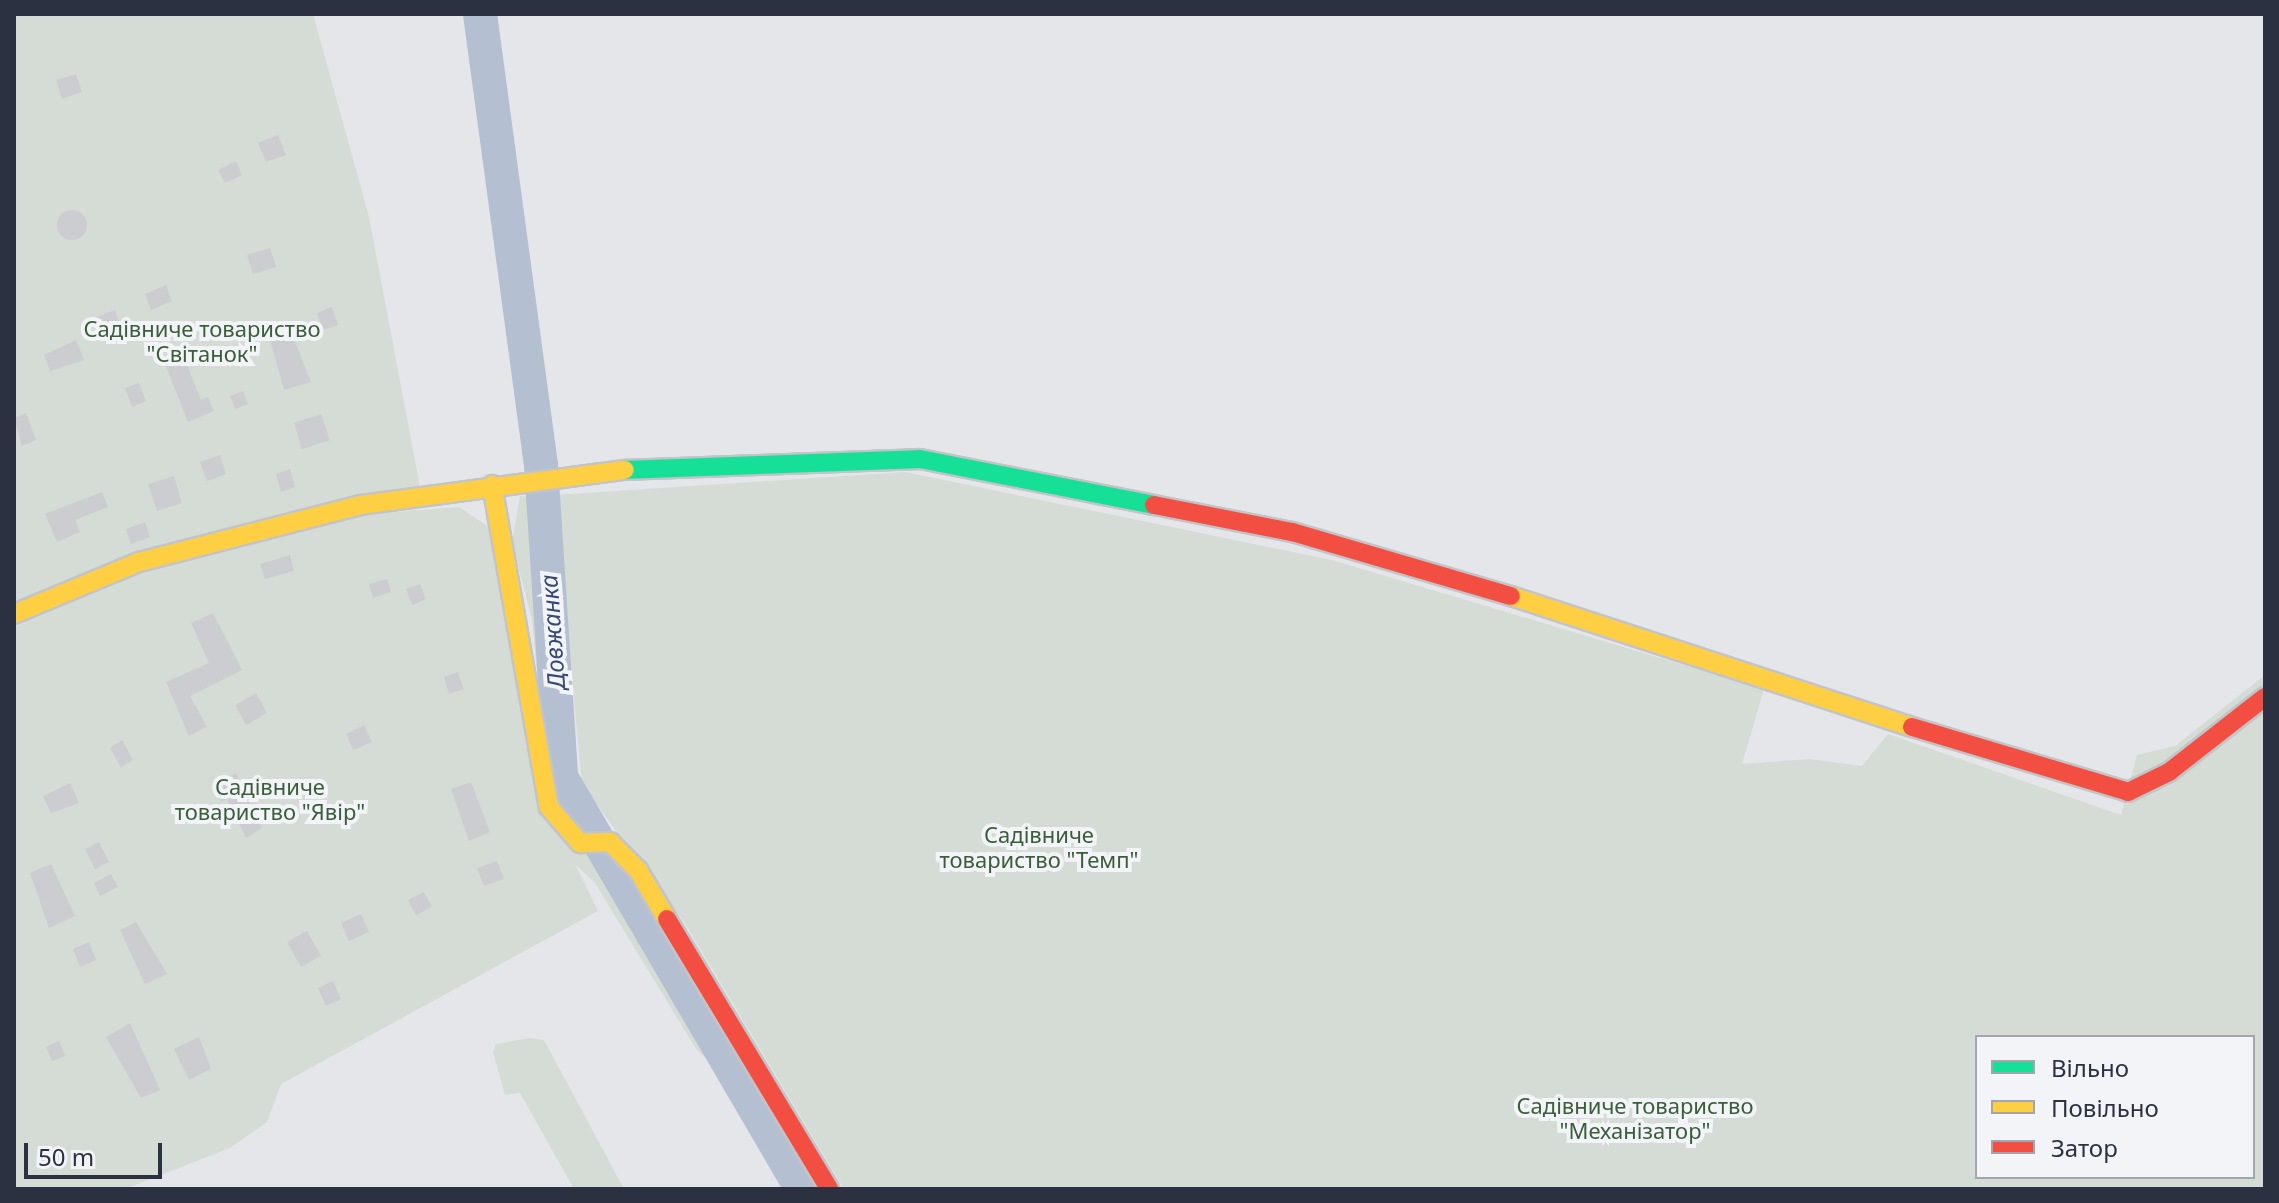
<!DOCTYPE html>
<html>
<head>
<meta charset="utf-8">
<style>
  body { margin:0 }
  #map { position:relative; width:2279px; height:1203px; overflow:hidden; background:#e5e6e9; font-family:"Noto Sans",sans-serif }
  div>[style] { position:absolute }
  .green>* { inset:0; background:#d4dcd5 }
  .river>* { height:34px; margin:-17px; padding:0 17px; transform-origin:17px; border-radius:17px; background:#b5bfd2 }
  .building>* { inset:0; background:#cbcdd0 }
  .round { border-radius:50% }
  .roads { filter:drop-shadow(2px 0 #c3c4c7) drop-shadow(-2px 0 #c3c4c7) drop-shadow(0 2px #c3c4c7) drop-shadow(0 -2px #c3c4c7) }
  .fast>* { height:18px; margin:-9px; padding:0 9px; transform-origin:9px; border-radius:9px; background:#16e098 }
  .slow>* { height:18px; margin:-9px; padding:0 9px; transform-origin:9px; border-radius:9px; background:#ffcf43 }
  .jam>* { height:18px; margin:-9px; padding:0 9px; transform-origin:9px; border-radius:9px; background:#f24e42 }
  span { translate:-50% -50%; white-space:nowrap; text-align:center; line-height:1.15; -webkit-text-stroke:8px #f3f4f8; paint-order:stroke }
  .park-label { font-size:22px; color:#3b5d3a }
  .water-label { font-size:24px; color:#384a74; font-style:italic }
  .frame { position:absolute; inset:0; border:16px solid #2c3142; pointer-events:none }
  .legend { position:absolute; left:1975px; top:1035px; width:280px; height:144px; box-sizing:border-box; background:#f3f4f8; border:2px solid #a3a6af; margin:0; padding:10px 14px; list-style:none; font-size:24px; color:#2c3142 }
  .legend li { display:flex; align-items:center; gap:16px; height:40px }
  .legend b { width:40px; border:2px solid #a3a6af }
  .scale { position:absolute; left:24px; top:1143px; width:138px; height:36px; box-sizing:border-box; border:4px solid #2c3142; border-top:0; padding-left:10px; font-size:24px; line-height:28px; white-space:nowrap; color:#2c3142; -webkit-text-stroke:6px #f3f4f8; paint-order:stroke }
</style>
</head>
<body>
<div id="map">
  <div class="green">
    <div style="clip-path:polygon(14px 14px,313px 14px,369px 217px,420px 487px,14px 603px)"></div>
    <div style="clip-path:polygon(evenodd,905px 472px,1332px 560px,1764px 689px,1742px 764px,1810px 759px,1862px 766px,1888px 734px,2121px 815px,2137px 755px,2175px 746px,2265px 675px,2265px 1189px,844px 1189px,684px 922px,582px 785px,555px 495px,905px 472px,1977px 1037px,2253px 1037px,2253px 1177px,1977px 1177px,1977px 1037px)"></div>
    <div style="clip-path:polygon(520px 496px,547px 499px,551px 512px,571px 781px,597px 817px,601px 843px,662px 922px,675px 958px,819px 1189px,792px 1189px,765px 1156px,721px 1072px,696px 1049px,595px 883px,575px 864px,598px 911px,281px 1084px,267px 1122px,230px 1148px,125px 1189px,14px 1189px,14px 627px,162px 565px,370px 514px,459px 507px,492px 529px,545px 768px,555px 741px,541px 716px,532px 620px,512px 542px)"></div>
    <div style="clip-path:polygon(529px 1038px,544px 1040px,624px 1189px,574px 1189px,520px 1093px,505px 1095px,493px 1052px,496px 1044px)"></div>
  </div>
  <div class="river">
    <div style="left:480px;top:14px;width:455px;rotate:82.3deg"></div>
    <div style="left:541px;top:465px;width:313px;rotate:86.3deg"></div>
    <div style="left:561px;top:777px;width:477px;rotate:59.7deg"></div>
  </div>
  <div class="building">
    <div style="clip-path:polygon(76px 74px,82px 92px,62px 99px,56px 80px)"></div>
    <div style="clip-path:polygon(278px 135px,286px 155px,266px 162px,258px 143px)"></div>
    <div style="clip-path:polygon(236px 161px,242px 175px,225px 183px,218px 170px)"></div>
    <div class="round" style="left:57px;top:210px;width:30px;height:30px"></div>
    <div style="clip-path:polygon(270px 248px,276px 267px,253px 274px,247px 255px)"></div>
    <div style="clip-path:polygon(166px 285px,172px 301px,151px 310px,145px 294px)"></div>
    <div style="clip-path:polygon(332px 307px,338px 325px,323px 330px,317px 313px)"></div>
    <div style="clip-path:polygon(115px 310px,122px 331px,104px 338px,96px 317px)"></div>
    <div style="clip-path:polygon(291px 332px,311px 382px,284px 390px,270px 340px)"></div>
    <div style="clip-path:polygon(76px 340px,84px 360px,50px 371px,44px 355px)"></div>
    <div style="clip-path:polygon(184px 358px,201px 400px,208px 397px,214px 411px,188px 422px,166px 366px)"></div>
    <div style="clip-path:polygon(139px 383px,146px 401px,132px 407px,125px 388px)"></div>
    <div style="clip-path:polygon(243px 391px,248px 404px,235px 409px,230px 396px)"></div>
    <div style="clip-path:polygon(26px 413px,36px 440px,22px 446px,14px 418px)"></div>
    <div style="clip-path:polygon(321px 414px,330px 440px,302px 449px,294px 423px)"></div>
    <div style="clip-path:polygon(220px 455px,226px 474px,207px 481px,200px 462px)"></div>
    <div style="clip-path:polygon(290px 469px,295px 487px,281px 492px,276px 474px)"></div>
    <div style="clip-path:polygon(174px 476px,182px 503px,157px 511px,148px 484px)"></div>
    <div style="clip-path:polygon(102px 492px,108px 507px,75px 520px,80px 532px,57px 542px,45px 514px)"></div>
    <div style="clip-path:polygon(145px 522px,150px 537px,131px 544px,126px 529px)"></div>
    <div style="clip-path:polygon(290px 555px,294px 571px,265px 579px,260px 564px)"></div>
    <div style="clip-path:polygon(387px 579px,391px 592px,373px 598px,369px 584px)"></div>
    <div style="clip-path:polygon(420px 584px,426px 599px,412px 605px,406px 589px)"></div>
    <div style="clip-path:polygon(213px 613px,242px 670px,190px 696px,207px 727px,189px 736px,166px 682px,209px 663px,191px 623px)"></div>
    <div style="clip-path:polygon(458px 672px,464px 689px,449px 694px,444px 677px)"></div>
    <div style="clip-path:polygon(256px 693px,267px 713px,246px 725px,235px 705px)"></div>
    <div style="clip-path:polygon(364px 725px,372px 742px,353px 750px,346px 734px)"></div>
    <div style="clip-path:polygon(122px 740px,133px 760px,121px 767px,110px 748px)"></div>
    <div style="clip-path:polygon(236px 773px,262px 828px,246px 838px,227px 799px,221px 802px,212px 786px)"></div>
    <div style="clip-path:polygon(471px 782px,490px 832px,469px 841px,451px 789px)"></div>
    <div style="clip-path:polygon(70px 783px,79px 803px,51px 813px,43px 796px)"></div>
    <div style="clip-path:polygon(99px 842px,109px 862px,95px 869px,85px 849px)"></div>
    <div style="clip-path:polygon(497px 861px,504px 879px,484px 886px,477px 868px)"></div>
    <div style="clip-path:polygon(51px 864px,75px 916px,49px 928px,30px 873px)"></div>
    <div style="clip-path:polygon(111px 874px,118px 887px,100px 896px,94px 883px)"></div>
    <div style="clip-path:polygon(424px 892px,432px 907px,416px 915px,408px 900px)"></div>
    <div style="clip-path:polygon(361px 914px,369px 932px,349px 941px,341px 923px)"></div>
    <div style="clip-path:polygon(136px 922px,167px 974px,145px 984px,120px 930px)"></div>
    <div style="clip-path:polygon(307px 931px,321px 956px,301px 967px,287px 942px)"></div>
    <div style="clip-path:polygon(89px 942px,96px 960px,80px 967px,73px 949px)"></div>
    <div style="clip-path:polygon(333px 981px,341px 999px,326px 1006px,318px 988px)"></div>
    <div style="clip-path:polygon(130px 1023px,160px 1090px,141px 1098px,106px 1037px)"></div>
    <div style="clip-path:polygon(199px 1037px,211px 1069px,189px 1080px,174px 1049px)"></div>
    <div style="clip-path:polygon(59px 1041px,65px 1056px,52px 1061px,46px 1047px)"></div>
  </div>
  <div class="roads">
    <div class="fast">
      <div style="left:625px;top:470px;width:295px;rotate:-2.1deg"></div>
      <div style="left:920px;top:459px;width:238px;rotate:11.1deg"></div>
    </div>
    <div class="slow">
      <div style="left:492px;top:485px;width:327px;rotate:80deg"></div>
      <div style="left:549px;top:807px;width:48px;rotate:49.3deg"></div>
      <div style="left:580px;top:843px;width:30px;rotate:-2deg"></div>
      <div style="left:610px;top:842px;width:40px;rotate:45deg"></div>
      <div style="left:638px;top:870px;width:57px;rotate:59.4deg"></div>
      <div style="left:1511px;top:596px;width:422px;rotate:18.1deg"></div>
      <div style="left:14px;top:614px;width:135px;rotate:-22.6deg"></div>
      <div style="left:139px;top:562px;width:229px;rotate:-14.4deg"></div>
      <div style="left:361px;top:505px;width:266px;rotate:-7.6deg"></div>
    </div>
    <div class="jam">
      <div style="left:1154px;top:505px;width:141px;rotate:11.1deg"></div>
      <div style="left:1292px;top:532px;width:228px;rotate:16.3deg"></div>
      <div style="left:1912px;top:727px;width:226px;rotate:16.7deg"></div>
      <div style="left:2128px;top:792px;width:46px;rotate:-26deg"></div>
      <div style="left:2169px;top:772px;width:122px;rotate:-38deg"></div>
      <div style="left:667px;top:919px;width:315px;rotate:59deg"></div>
    </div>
  </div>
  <div class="park-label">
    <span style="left:202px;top:341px">Садівниче товариство<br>"Світанок"</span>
    <span style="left:270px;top:799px">Садівниче<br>товариство "Явір"</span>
    <span style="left:1039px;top:847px">Садівниче<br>товариство "Темп"</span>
    <span style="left:1635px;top:1118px">Садівниче товариство<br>"Механізатор"</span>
  </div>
  <div class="water-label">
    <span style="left:552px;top:632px;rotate:-94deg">Довжанка</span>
  </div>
  <div class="frame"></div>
  <ul class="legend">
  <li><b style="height:10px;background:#16e098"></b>Вільно</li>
  <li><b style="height:10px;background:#ffcf43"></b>Повільно</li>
  <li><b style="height:10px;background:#f24e42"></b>Затор</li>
  </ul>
  <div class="scale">50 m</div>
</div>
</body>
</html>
